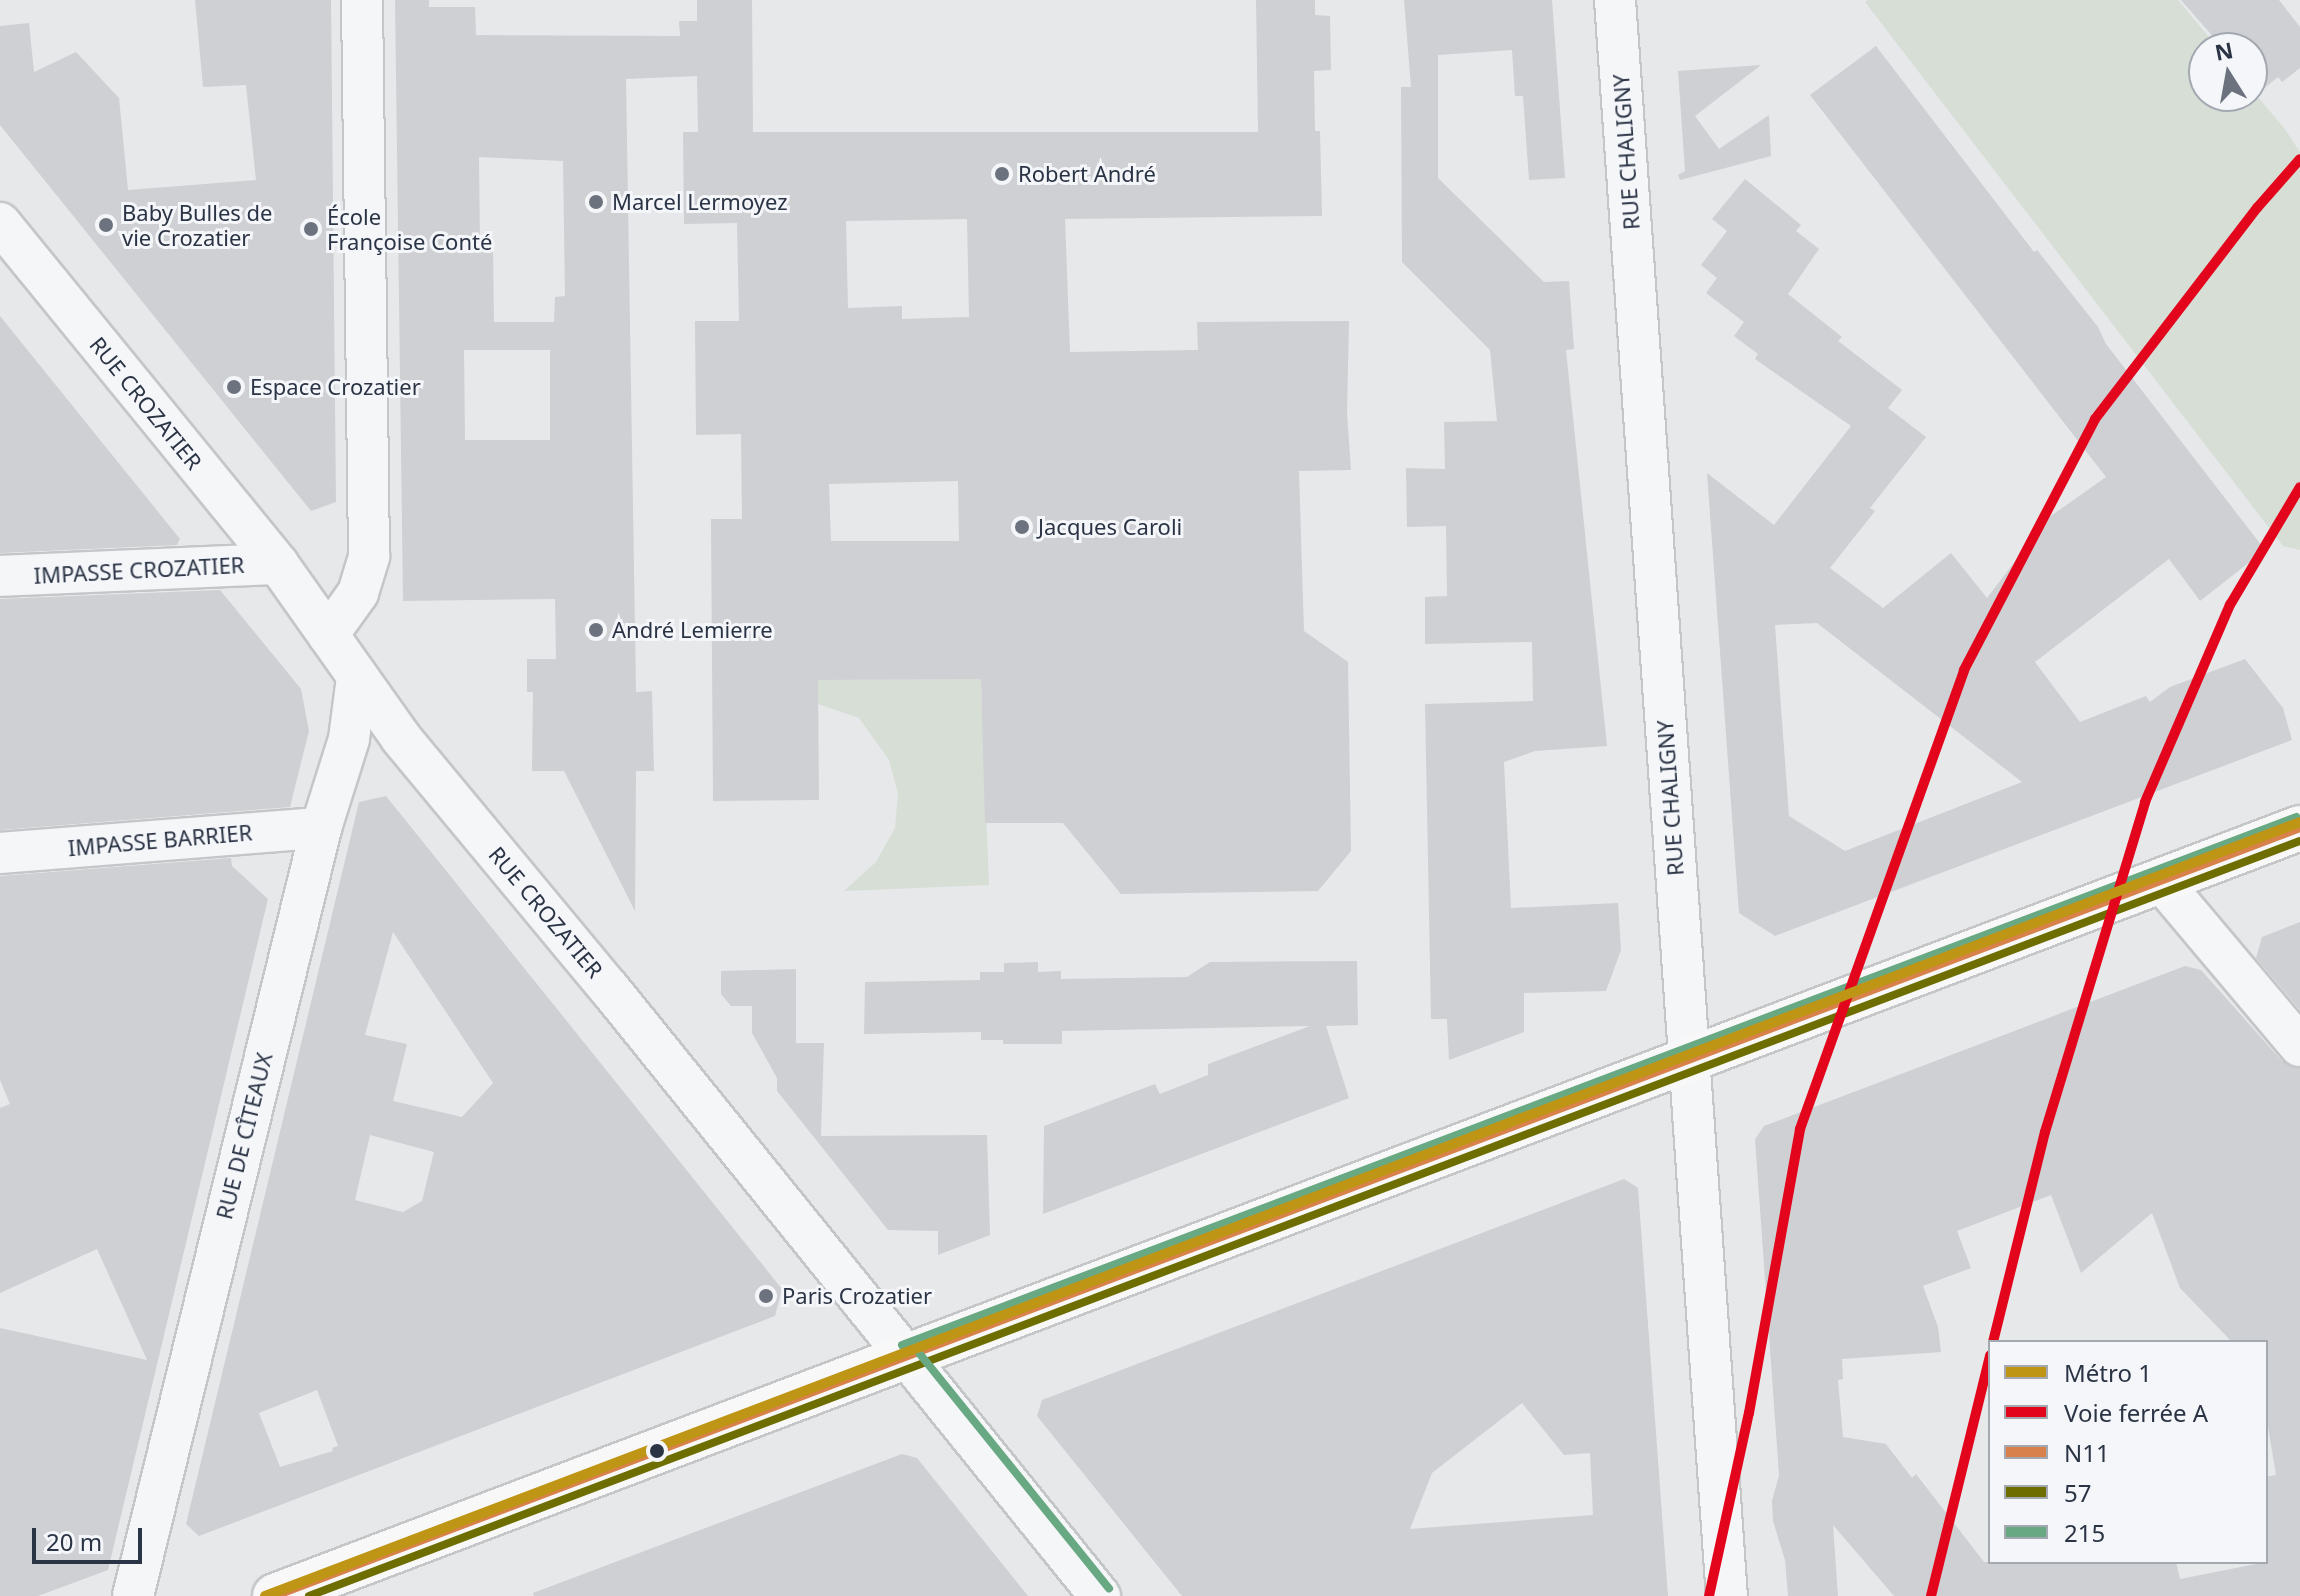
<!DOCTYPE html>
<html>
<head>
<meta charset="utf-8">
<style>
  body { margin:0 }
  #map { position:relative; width:2300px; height:1596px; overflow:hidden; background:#e6e8ea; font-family:"Noto Sans",sans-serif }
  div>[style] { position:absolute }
  .green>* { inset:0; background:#d6ded6 }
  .building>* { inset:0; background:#ced0d3 }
  .roads { filter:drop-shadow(2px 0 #c4c6c8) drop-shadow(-2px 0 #c4c6c8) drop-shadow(0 2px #c4c6c8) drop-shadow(0 -2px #c4c6c8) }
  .street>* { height:40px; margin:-20px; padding:0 20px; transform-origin:20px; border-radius:20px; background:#f5f6f7 }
  .secondary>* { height:44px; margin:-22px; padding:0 22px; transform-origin:22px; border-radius:22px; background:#f8f8f8 }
  .bus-1>* { height:8px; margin:-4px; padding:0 4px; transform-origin:4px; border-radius:4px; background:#d8814a }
  .bus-2>* { height:8px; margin:-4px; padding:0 4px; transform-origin:4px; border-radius:4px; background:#6e6e00 }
  .bus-3>* { height:8px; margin:-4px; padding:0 4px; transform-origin:4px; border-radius:4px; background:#68a984 }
  .rail-1>* { height:10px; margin:-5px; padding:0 5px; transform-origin:5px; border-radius:5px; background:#e3051c }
  .metro-1>* { height:10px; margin:-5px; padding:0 5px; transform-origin:5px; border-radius:5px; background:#bf9515 }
  .dots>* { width:22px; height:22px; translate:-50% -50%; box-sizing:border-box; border:4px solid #f4f6f9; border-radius:50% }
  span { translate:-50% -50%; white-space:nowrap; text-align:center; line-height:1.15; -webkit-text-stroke:6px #f4f6f9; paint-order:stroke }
  .street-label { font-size:22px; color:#2b3445 }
  .poi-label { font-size:22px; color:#2b3445 }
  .left { translate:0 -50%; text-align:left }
  .legend { position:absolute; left:1988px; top:1340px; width:280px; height:224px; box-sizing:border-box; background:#f4f6f9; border:2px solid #a4a8b1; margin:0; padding:10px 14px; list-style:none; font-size:24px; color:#2b3445 }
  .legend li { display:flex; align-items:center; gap:16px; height:40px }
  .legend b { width:40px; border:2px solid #a4a8b1 }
  .north { position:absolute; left:2188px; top:32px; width:80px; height:80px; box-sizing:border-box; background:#f4f6f9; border:2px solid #a4a8b1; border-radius:50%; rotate:349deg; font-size:22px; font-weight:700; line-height:32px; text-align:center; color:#2b3445 }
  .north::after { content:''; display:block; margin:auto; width:28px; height:36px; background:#6c737f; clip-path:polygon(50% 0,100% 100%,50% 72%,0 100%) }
  .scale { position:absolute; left:32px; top:1528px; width:110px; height:36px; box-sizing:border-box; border:4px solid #2b3445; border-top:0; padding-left:10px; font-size:24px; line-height:28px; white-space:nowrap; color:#2b3445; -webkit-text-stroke:6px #f4f6f9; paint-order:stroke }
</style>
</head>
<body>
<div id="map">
  <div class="green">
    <div style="clip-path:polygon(1868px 0,2178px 0,2218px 48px,2204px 48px,2204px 96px,2252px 96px,2252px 90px,2284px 128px,2300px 152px,2300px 550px,2283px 546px,1865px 2px)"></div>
    <div style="clip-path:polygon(980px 660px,989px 885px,844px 891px,876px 862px,895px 828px,898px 793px,889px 760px,859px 718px,818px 704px,809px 680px,943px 679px)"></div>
  </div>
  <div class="building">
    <div style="clip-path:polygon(195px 0,331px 0,336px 502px,311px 511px,0 125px,0 26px,29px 23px,34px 72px,76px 52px,119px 98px,128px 190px,256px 180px,246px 85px,203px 87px)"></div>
    <div style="clip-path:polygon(evenodd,395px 0,429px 0,429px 7px,475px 7px,476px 35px,680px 36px,679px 21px,697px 21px,697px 0,752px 0,753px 132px,1258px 132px,1256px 0,1315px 0,1315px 15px,1330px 16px,1331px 70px,1314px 71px,1315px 131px,1320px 131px,1322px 216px,1065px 219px,1070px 352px,1198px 350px,1197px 322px,1349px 321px,1347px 413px,1351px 470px,1299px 471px,1304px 631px,1348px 662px,1351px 851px,1318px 891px,1121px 894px,1063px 823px,985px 823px,981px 679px,818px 680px,819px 800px,713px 801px,711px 519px,742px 519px,741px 434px,696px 435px,695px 321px,739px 321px,737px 223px,684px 224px,683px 132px,698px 132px,697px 76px,626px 79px,636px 692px,652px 691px,654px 771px,636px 771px,635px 911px,564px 771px,532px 771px,533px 692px,527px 692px,527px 659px,556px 659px,555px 599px,403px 601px,395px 0,479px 157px,563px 161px,565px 296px,555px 297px,554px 322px,494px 322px,493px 247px,480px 246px,479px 157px,395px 0,967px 219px,969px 317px,902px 319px,902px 306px,848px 308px,846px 221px,967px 219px,395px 0,464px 350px,550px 350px,550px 440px,465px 440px,464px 350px,395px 0,958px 481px,959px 541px,831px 541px,829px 484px,958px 481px)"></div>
    <div style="clip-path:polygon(1404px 0,1552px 0,1565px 178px,1529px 180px,1523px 96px,1515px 96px,1512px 50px,1438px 55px,1438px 178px,1544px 282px,1569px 281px,1574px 349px,1566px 350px,1607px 746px,1535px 751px,1504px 762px,1511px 908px,1618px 903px,1621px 950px,1606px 991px,1524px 993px,1524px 1032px,1449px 1060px,1447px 1019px,1431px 1019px,1425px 704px,1533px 701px,1532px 642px,1425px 644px,1425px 597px,1447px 596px,1446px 526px,1407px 527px,1406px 468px,1445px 469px,1444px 422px,1497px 421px,1490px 350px,1402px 262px,1401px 87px,1411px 87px)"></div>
    <div style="clip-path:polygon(2181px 0,2279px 0,2300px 27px,2300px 68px,2282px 82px,2278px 77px,2252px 98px,2252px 48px,2223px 48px)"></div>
    <div style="clip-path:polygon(evenodd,1876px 46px,2034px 252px,2037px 250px,2098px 327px,2106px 344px,2265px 550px,2200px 601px,2169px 559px,2035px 662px,2080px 722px,2146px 696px,2150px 702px,2170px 687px,2245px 659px,2283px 708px,2292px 740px,1775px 936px,1739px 913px,1707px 473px,1774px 525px,1851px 426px,1755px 359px,1758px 354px,1734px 336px,1744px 322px,1706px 293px,1717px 278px,1701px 265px,1727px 231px,1712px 219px,1745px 179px,1801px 225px,1796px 231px,1819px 249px,1788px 294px,1842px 337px,1838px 341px,1902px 390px,1888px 408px,1926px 437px,1870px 508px,1875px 511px,1830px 568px,1883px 608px,1951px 553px,1987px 598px,2048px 518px,2106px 477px,1810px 95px,1876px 46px,1817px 623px,2022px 782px,1845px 851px,1789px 816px,1775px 625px,1817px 623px)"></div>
    <div style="clip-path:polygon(1761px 65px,1695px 116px,1719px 149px,1769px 115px,1771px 156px,1680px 180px,1678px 175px,1685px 171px,1678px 71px)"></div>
    <div style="clip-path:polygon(0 316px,180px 539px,177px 545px,0 553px)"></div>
    <div style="clip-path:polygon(220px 590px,301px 689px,309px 731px,290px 807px,0 830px,0 599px)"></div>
    <div style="clip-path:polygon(evenodd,386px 796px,782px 1289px,775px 1316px,199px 1536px,186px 1524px,359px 802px,386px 796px,393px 932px,493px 1083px,462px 1117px,393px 1101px,407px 1044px,365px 1035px,393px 932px,386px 796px,370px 1135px,434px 1152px,422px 1201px,403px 1212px,355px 1200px,370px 1135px,386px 796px,317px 1390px,338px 1446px,332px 1448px,333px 1451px,280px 1467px,259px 1413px,317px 1390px)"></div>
    <div style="clip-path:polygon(231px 858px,232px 866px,268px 899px,108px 1570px,38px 1596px,0 1596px,0 1328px,147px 1360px,97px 1249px,0 1293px,0 1108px,10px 1104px,0 1080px,0 876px)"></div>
    <div style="clip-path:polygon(2300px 922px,2300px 1010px,2256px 958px,2262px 937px)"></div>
    <div style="clip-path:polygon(1357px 961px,1358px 1025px,1326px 1026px,1349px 1098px,1043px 1214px,1044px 1126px,1155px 1084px,1160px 1094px,1208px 1075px,1208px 1064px,1310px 1026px,1062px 1031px,1062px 1044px,1003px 1044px,1003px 1040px,981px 1040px,981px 1032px,864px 1034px,865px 982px,980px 980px,980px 972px,1004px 972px,1004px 963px,1038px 962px,1038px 972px,1061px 971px,1061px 979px,1187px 977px,1210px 962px)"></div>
    <div style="clip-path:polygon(evenodd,2185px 966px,2201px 970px,2282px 1061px,2300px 1068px,2300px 1596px,1894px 1596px,1833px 1525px,1838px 1596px,1788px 1596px,1785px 1560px,1773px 1521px,1772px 1501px,1779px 1475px,1755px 1139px,1764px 1126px,2185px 966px,2051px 1195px,2081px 1273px,2152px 1213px,2180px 1288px,2232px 1342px,2266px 1342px,2266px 1415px,2276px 1475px,2266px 1477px,2266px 1562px,2180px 1579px,2176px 1562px,1984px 1562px,1916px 1474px,1912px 1478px,1886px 1444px,1843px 1437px,1838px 1380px,1843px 1379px,1842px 1359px,1941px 1352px,1938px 1327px,1923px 1286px,1971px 1268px,1957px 1231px,2051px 1195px)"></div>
    <div style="clip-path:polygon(796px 969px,796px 1043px,824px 1043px,821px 1136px,987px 1135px,990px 1235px,938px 1255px,938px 1231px,888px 1230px,777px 1091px,777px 1078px,752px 1033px,752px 1006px,731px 1006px,721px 994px,721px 971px)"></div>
    <div style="clip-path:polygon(evenodd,1624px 1179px,1638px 1188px,1668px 1596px,1182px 1596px,1037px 1416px,1042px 1400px,1624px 1179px,1522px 1403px,1564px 1455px,1590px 1453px,1593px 1515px,1410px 1529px,1432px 1473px,1522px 1403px)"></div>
    <div style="clip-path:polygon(902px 1454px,917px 1458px,1028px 1596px,534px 1596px,533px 1593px)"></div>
  </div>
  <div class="roads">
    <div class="street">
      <div style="left:1615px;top:0;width:1600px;rotate:85.99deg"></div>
      <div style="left:0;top:223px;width:440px;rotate:50.8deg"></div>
      <div style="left:278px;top:564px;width:213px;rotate:54.7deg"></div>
      <div style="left:401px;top:738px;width:324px;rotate:50.3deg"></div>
      <div style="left:608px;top:987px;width:783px;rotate:51.07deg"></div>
      <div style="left:0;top:576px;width:278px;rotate:-2.5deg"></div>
      <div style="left:328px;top:635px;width:52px;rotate:-54.5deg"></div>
      <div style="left:358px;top:593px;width:39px;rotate:-73deg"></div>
      <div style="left:369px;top:556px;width:556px;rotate:-90.72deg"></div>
      <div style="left:0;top:853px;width:322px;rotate:-4.5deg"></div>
      <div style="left:2160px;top:880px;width:217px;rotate:49.9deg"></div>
      <div style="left:133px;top:1596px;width:791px;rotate:-76.24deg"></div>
      <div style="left:321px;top:828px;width:93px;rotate:-72.5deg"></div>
      <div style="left:349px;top:739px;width:63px;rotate:-82.6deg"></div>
    </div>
    <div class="secondary">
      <div style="left:275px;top:1596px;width:2166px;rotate:-20.77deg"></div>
    </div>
  </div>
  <div class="bus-1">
    <div style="left:275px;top:1596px;width:2166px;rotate:-20.77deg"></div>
  </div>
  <div class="bus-2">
    <div style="left:309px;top:1596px;width:2129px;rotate:-20.77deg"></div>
  </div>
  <div class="bus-3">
    <div style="left:902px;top:1345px;width:1491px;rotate:-20.74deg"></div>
    <div style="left:915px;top:1348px;width:309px;rotate:51.1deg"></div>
  </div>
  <div class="rail-1">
    <div style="left:1993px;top:1342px;width:216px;rotate:-76.1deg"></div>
    <div style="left:2045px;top:1132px;width:345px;rotate:-73.1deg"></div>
    <div style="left:2145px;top:802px;width:215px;rotate:-66.7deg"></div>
    <div style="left:2230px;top:605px;width:137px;rotate:-59.3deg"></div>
    <div style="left:1709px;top:1596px;width:187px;rotate:-77.7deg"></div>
    <div style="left:1749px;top:1413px;width:289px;rotate:-79.8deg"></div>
    <div style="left:1800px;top:1129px;width:487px;rotate:-70.3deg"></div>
    <div style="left:1964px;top:670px;width:283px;rotate:-62.4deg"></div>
    <div style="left:2095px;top:419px;width:266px;rotate:-52.5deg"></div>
    <div style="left:2257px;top:208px;width:65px;rotate:-48.7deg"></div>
    <div style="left:1931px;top:1596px;width:248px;rotate:-76.2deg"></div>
  </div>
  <div class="metro-1">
    <div style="left:265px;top:1596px;width:2177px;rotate:-20.82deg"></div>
  </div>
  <div class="dots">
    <div style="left:1002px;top:174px;background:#6c737f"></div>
    <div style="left:596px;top:202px;background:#6c737f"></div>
    <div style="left:106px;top:225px;background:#6c737f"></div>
    <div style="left:311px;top:229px;background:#6c737f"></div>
    <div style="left:234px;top:387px;background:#6c737f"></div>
    <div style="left:1022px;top:527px;background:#6c737f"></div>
    <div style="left:596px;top:630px;background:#6c737f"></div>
    <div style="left:766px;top:1296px;background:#6c737f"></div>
    <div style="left:657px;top:1451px;background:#2b3445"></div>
  </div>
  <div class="street-label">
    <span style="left:1626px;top:152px;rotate:-94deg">RUE CHALIGNY</span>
    <span style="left:146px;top:403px;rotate:51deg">RUE CROZATIER</span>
    <span style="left:139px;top:570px;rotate:-3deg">IMPASSE CROZATIER</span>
    <span style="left:1670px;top:798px;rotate:-94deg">RUE CHALIGNY</span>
    <span style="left:160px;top:840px;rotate:-5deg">IMPASSE BARRIER</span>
    <span style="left:546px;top:912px;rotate:50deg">RUE CROZATIER</span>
    <span style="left:244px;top:1136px;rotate:-76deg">RUE DE CÎTEAUX</span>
  </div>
  <div class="poi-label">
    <span class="left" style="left:1018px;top:174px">Robert André</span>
    <span class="left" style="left:612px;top:202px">Marcel Lermoyez</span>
    <span class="left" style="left:122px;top:225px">Baby Bulles de<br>vie Crozatier</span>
    <span class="left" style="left:327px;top:229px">École<br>Françoise Conté</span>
    <span class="left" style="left:250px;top:387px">Espace Crozatier</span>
    <span class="left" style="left:1038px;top:527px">Jacques Caroli</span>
    <span class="left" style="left:612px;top:630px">André Lemierre</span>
    <span class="left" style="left:782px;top:1296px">Paris Crozatier</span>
  </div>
  <ul class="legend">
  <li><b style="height:10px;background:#bf9515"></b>Métro 1</li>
  <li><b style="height:10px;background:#e3051c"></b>Voie ferrée A</li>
  <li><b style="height:10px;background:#d8814a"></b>N11</li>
  <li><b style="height:10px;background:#6e6e00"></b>57</li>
  <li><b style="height:10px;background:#68a984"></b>215</li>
  </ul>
  <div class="north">N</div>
  <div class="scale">20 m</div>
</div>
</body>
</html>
